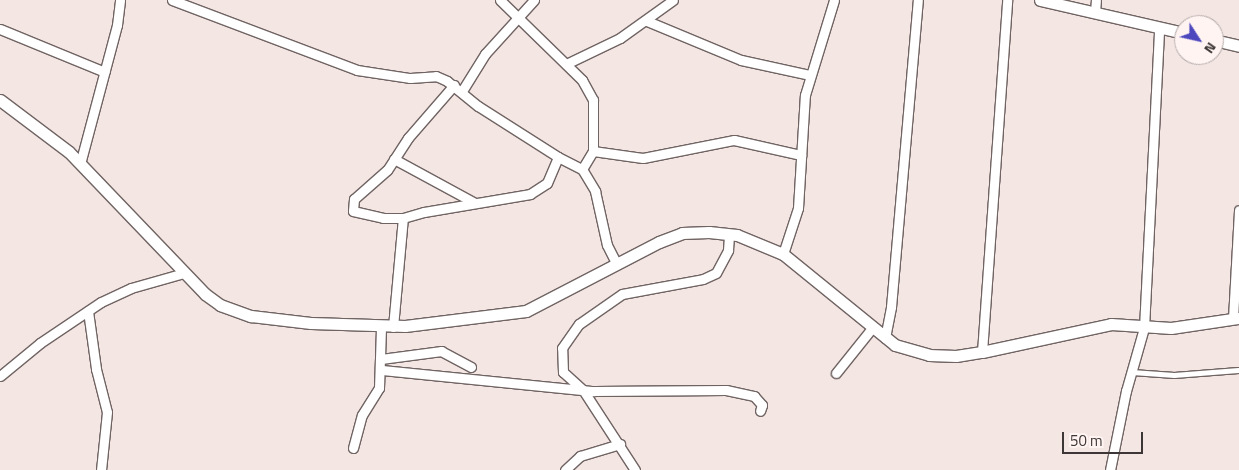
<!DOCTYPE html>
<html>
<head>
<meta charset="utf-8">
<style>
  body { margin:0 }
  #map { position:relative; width:1239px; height:470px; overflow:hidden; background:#f4e6e3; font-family:"Titillium Web",sans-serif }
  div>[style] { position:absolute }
  .roads { filter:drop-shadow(1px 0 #706463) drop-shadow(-1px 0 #706463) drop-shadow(0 1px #706463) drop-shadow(0 -1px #706463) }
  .service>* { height:4.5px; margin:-2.25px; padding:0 2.25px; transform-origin:2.25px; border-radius:2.25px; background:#fff }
  .minor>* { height:9px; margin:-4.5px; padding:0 4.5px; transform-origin:4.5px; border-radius:4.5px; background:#fff }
  .tertiary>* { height:11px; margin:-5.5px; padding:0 5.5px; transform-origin:5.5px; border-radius:5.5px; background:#fff }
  span { translate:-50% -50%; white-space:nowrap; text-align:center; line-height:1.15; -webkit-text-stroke:5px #fff4f2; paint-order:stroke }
  .north { position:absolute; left:1174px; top:15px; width:50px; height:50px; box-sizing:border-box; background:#fff4f2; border:1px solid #b1a8a7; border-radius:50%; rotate:125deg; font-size:14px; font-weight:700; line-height:20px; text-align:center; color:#3c3736 }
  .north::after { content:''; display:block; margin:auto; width:18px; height:22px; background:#4d47be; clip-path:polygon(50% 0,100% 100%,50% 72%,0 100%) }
  .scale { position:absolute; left:1062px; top:432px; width:81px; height:22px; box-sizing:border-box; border:2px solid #3c3736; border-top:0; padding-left:6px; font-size:15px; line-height:18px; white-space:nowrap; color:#3c3736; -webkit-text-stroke:4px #fff4f2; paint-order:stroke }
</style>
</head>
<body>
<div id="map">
  <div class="roads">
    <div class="service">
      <div style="left:1132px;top:372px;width:42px;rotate:4.1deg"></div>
      <div style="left:1174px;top:375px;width:64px;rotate:-4.5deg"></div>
    </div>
    <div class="minor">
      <div style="left:172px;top:0;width:198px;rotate:20.7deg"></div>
      <div style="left:357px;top:70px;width:54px;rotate:8.6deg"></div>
      <div style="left:410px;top:78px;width:26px;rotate:-4deg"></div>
      <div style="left:436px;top:76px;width:12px;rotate:24deg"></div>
      <div style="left:447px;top:81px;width:40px;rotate:39deg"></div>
      <div style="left:478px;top:106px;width:95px;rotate:32.5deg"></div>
      <div style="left:558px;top:157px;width:27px;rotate:27deg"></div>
      <div style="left:582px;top:169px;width:26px;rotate:59deg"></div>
      <div style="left:595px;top:191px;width:55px;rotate:77.5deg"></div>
      <div style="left:607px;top:245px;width:22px;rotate:63deg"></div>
      <div style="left:500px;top:0;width:115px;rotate:44.3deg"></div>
      <div style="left:582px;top:80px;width:23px;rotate:61deg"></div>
      <div style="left:593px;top:100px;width:51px;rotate:90deg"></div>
      <div style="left:593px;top:151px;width:21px;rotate:121deg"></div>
      <div style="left:1095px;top:13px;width:13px;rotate:-86deg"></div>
      <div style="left:647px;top:21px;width:102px;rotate:22.5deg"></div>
      <div style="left:741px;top:60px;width:71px;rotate:12.3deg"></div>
      <div style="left:0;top:29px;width:113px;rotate:22.3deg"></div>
      <div style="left:566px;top:64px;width:60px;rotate:-25.7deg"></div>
      <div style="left:620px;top:38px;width:65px;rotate:-35.6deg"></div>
      <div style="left:454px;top:85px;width:70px;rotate:131deg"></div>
      <div style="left:408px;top:138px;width:38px;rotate:123deg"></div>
      <div style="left:387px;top:170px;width:44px;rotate:138.7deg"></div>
      <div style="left:354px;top:199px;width:12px;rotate:95deg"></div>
      <div style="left:353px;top:211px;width:31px;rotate:13deg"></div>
      <div style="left:383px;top:218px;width:20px"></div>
      <div style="left:403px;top:218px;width:22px;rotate:-16deg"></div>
      <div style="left:424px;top:212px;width:108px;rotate:-9.6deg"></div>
      <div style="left:530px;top:194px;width:20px;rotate:-33deg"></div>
      <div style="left:547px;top:183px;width:28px;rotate:-67deg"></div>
      <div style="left:462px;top:91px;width:44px;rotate:-58.1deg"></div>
      <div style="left:485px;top:54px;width:73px;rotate:-47.8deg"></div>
      <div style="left:593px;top:151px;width:50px;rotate:8deg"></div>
      <div style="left:643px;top:158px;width:93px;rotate:-11.2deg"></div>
      <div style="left:734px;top:140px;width:69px;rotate:12.6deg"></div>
      <div style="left:394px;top:159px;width:92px;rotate:28.5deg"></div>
      <div style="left:80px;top:164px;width:144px;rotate:-75.1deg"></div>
      <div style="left:117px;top:25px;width:25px;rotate:-83deg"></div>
      <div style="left:783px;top:254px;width:48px;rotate:-71.9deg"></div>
      <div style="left:798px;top:208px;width:113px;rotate:-86.5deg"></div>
      <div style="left:805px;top:95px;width:99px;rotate:-73deg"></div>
      <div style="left:88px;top:311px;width:59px;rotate:82.1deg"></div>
      <div style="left:96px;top:369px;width:44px;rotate:75.7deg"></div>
      <div style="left:107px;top:412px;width:58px;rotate:95.9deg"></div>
      <div style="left:1233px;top:318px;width:108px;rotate:-86.8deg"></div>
      <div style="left:393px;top:327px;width:109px;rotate:-84.8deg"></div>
      <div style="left:885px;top:338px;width:32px;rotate:-79deg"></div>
      <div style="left:891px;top:307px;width:308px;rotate:-85deg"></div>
      <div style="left:982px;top:352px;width:353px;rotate:-85.9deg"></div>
      <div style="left:381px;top:359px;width:61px;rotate:-7.6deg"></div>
      <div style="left:441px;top:351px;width:34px;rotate:28deg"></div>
      <div style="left:382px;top:370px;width:213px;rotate:5.7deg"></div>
      <div style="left:594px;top:391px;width:132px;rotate:-0.4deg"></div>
      <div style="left:726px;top:390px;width:29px;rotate:12deg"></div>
      <div style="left:754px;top:396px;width:12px;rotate:48deg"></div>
      <div style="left:762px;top:405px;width:6px;rotate:108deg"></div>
      <div style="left:836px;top:373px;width:58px;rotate:-51.3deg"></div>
      <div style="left:0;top:376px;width:52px;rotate:-39.5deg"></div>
      <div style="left:40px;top:343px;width:73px;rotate:-33.9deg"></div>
      <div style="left:101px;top:302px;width:33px;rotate:-25deg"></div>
      <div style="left:131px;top:288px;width:55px;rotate:-15.8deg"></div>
      <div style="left:353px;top:448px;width:34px;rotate:-75deg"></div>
      <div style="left:362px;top:415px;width:32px;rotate:-58deg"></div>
      <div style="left:379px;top:388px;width:61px;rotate:-88.1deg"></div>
      <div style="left:565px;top:470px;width:21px;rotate:-43deg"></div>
      <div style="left:580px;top:456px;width:42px;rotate:-16.7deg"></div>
      <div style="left:635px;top:470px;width:95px;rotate:-123deg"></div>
      <div style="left:583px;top:390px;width:27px;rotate:-138deg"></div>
      <div style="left:563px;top:372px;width:24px;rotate:-92deg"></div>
      <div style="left:562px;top:348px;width:29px;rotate:-55deg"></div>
      <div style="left:579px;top:324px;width:52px;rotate:-34.9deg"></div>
      <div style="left:622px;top:294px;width:82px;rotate:-10.5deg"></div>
      <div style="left:703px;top:279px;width:14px;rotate:-25deg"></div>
      <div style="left:716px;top:273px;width:26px;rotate:-62deg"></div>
      <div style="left:728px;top:250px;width:16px;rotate:-86deg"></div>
      <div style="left:1110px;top:470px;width:81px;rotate:-78.6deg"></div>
      <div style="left:1126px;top:391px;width:66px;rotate:-74.1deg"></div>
      <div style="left:1144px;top:328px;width:300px;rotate:-87.1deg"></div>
    </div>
    <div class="tertiary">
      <div style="left:1040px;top:0;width:148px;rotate:12.9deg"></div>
      <div style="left:1214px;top:40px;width:26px;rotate:13deg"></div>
      <div style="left:0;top:100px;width:86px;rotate:37deg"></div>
      <div style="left:69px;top:152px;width:197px;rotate:46.2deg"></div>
      <div style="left:205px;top:294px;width:19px;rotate:36deg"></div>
      <div style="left:220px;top:305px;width:33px;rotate:20deg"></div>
      <div style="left:251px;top:316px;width:60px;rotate:6.7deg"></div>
      <div style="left:311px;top:323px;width:94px;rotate:1.8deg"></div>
      <div style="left:405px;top:326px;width:122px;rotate:-7.1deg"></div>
      <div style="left:526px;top:311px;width:150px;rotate:-27.4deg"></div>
      <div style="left:659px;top:242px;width:25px;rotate:-21deg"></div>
      <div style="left:682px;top:233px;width:27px;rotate:-2deg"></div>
      <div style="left:709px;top:232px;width:28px;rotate:6deg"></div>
      <div style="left:737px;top:235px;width:50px;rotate:22.4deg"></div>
      <div style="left:783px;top:254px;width:144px;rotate:39.1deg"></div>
      <div style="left:895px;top:345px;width:35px;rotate:16deg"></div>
      <div style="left:929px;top:355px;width:27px;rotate:2deg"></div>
      <div style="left:956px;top:356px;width:26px;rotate:-9deg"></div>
      <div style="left:982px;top:352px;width:132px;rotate:-12.2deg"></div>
      <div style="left:1111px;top:324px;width:60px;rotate:3.8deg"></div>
      <div style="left:1171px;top:328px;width:69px;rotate:-8.4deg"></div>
    </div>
  </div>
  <div class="north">N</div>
  <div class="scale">50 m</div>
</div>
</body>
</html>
